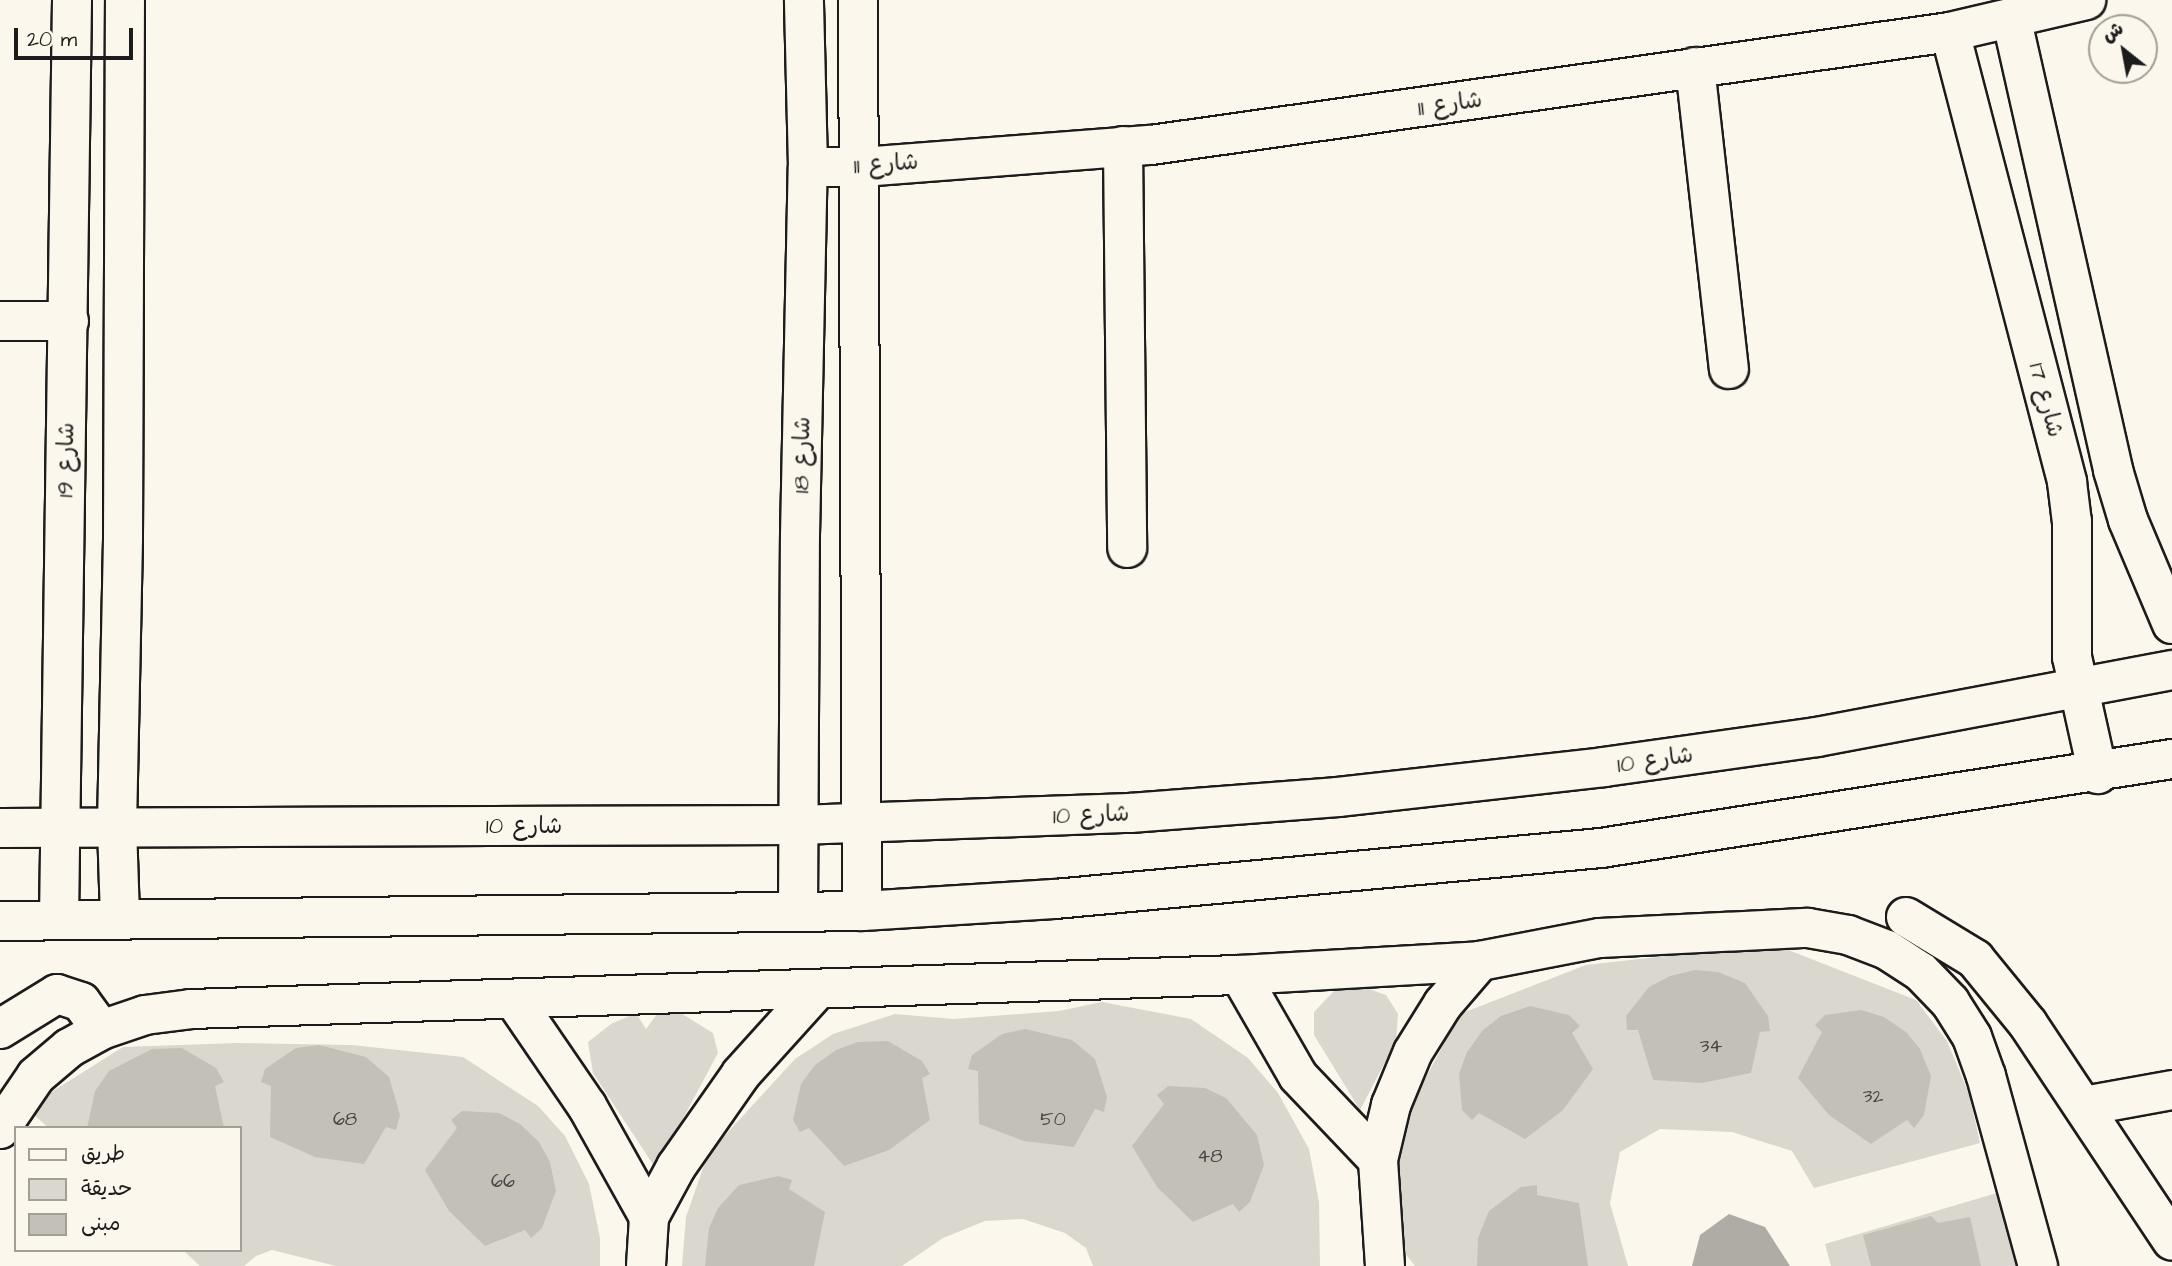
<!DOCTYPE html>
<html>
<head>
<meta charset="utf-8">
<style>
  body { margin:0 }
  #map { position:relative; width:2172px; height:1266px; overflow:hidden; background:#fbf7ec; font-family:"Architects Daughter","Playpen Sans Arabic",sans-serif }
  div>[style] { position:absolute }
  .green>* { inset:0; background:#dad7ce }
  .water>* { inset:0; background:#afaca5 }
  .building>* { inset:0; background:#c3c0b8 }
  .roads { filter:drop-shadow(2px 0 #1c1c1c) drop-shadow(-2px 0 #1c1c1c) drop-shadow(0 2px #1c1c1c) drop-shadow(0 -2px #1c1c1c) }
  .minor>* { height:38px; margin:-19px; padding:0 19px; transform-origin:19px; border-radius:19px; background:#fbf7ec }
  span { translate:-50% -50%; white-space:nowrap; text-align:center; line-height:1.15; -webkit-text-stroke:6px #fbf7ec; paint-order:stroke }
  .number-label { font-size:19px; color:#464543 }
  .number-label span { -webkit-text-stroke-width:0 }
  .street-label { font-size:23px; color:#1c1c1c }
  .legend { position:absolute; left:14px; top:1126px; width:228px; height:126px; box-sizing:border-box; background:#fbf7ec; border:2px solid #a29f99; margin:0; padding:9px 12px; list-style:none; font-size:21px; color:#1c1c1c }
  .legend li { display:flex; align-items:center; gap:14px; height:35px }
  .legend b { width:35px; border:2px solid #a29f99 }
  .north { position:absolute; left:2088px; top:14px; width:70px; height:70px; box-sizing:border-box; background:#fbf7ec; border:2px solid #a29f99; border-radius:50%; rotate:329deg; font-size:19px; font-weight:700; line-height:28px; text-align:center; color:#1c1c1c }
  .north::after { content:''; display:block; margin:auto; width:24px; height:32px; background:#1c1c1c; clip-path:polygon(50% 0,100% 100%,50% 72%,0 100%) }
  .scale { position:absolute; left:14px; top:28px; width:119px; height:32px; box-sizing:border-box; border:4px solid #1c1c1c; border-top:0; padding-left:9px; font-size:21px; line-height:24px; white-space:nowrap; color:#1c1c1c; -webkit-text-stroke:5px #fbf7ec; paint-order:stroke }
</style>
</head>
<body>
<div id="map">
  <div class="green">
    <div style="clip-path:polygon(1773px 944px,1916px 1000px,1947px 1041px,1969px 1094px,1980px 1143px,1814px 1188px,1792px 1151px,1732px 1132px,1660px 1129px,1620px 1152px,1610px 1203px,1628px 1266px,1415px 1266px,1398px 1244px,1389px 1183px,1403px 1120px,1460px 1014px,1586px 965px)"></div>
    <div style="clip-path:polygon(1366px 988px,1386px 995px,1398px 1014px,1396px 1041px,1360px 1110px,1314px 1035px,1314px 1012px,1334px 991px)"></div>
    <div style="clip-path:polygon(1102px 1002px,1191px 1019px,1248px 1058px,1278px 1093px,1309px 1149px,1319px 1202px,1320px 1266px,1093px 1266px,1086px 1248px,1065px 1233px,1023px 1219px,985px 1221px,943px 1238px,902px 1266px,682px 1266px,686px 1217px,708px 1154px,795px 1059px,833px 1034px,895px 1014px,954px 1019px,1059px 1011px)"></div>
    <div style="clip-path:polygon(679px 1012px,713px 1033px,718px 1053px,656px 1169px,593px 1073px,588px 1042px,611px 1024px,636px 1013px,646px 1029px,657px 1014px)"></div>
    <div style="clip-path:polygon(237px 1043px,352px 1045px,463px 1057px,538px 1106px,565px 1136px,589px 1184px,600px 1238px,600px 1266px,336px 1266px,272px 1250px,256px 1256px,244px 1266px,200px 1266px,183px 1250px,240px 1250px,240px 1128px,49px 1128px,26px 1108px,123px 1047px)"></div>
    <div style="clip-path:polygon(2000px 1192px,2021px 1266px,1831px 1266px,1825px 1244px)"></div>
  </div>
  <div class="water">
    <div style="clip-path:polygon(1729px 1214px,1765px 1227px,1790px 1266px,1692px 1266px,1700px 1235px)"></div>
  </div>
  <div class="building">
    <div style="clip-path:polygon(1695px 970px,1718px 972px,1745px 983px,1768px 1016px,1770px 1031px,1760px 1032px,1751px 1073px,1702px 1083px,1653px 1080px,1638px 1030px,1627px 1030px,1626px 1016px,1649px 987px,1670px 976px)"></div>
    <div style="clip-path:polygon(1530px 1006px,1569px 1015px,1580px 1026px,1572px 1033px,1593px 1069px,1563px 1110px,1525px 1139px,1479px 1113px,1472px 1120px,1462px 1110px,1459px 1074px,1467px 1052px,1483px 1030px,1501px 1016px)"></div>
    <div style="clip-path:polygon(1861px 1010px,1884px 1017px,1906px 1032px,1920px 1049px,1931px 1076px,1924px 1115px,1914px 1128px,1907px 1120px,1871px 1144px,1829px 1115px,1798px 1078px,1822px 1032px,1815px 1025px,1825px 1015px)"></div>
    <div style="clip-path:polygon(1025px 1029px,1072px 1040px,1095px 1059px,1107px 1097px,1104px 1112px,1095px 1109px,1074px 1147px,1024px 1141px,979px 1124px,978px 1071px,968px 1069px,972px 1055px,1002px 1034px)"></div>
    <div style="clip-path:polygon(888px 1041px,922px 1061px,930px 1074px,922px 1078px,930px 1120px,889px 1150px,844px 1166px,809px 1128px,800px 1132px,793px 1120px,801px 1084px,815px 1065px,836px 1050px,858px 1042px)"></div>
    <div style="clip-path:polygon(319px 1045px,366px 1057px,389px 1077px,400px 1115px,396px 1130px,386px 1127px,364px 1164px,315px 1157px,270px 1137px,271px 1086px,261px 1082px,265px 1069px,296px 1048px)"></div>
    <div style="clip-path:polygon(182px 1048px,216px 1068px,224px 1082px,215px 1086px,224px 1128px,87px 1128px,95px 1091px,109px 1071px,152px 1049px)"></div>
    <div style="clip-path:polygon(1168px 1086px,1205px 1088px,1226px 1098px,1257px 1135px,1264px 1165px,1250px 1202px,1239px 1212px,1233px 1204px,1193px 1222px,1157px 1187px,1132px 1146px,1164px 1104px,1157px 1095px)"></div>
    <div style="clip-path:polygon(462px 1111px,499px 1113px,520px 1124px,539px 1142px,550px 1162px,556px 1191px,542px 1228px,531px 1238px,525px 1230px,485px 1246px,449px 1211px,425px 1170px,457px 1128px,451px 1120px)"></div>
    <div style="clip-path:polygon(778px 1176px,792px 1180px,789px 1189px,825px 1212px,814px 1266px,705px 1266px,709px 1228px,718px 1208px,739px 1185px)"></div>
    <div style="clip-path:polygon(1537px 1185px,1537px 1195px,1579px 1203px,1588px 1266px,1477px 1266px,1478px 1238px,1489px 1211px,1521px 1187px)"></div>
    <div style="clip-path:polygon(1931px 1216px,1938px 1223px,1970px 1217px,1981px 1266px,1871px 1266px,1863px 1235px)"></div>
  </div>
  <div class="roads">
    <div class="minor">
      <div style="left:858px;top:0;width:911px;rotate:89.75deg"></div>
      <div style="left:2012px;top:21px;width:460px;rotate:77.3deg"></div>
      <div style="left:2113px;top:470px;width:52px;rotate:73.3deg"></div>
      <div style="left:2128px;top:520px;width:113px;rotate:67.1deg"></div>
      <div style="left:1950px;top:32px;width:465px;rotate:75.4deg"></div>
      <div style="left:2067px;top:482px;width:39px;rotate:83deg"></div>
      <div style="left:2072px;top:521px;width:136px;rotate:90deg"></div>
      <div style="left:2072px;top:657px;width:120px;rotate:77.5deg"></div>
      <div style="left:1695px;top:67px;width:304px;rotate:83.6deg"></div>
      <div style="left:1123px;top:146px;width:402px;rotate:89.4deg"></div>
      <div style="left:808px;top:167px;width:54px"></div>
      <div style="left:862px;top:167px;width:290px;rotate:-4.4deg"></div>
      <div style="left:1151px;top:145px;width:807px;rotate:-8.05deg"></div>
      <div style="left:1950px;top:32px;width:140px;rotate:-13.2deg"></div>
      <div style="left:0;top:321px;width:69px"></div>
      <div style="left:0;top:828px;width:799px;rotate:-0.22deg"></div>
      <div style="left:799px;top:825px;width:331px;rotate:-2.1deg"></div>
      <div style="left:1130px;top:813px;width:209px;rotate:-4.4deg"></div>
      <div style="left:1338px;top:797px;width:268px;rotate:-6.4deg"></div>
      <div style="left:1604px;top:767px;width:215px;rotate:-8deg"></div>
      <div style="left:1817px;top:737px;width:361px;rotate:-10.7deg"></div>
      <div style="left:798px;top:911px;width:376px;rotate:-89.7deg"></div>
      <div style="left:800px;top:535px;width:368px;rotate:-88.8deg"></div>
      <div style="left:808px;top:167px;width:167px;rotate:-91.4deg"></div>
      <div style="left:120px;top:917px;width:91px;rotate:-91.9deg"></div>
      <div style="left:117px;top:826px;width:288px;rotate:-88.8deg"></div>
      <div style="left:123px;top:538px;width:538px;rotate:-89.79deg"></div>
      <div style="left:1906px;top:917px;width:81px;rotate:31.3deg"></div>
      <div style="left:1975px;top:959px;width:84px;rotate:50.8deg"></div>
      <div style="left:2028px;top:1024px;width:260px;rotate:56.4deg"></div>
      <div style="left:59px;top:920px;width:920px;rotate:-89.19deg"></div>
      <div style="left:0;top:921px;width:862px;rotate:-0.66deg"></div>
      <div style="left:862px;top:911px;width:193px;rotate:-3.6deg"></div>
      <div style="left:1055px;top:899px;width:548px;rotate:-5.34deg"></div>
      <div style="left:1601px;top:848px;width:578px;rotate:-8.86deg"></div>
      <div style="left:1240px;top:975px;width:116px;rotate:60.1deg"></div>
      <div style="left:1298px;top:1076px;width:116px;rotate:46.4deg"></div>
      <div style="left:515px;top:1001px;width:127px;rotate:55.6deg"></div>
      <div style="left:587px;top:1106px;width:127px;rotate:60.8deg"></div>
      <div style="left:0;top:1029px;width:67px;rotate:-31.6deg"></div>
      <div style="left:57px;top:994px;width:25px;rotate:18deg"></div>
      <div style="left:81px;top:1002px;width:34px;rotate:54deg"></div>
      <div style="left:2084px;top:1106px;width:89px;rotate:-10.3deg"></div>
      <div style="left:0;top:1129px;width:64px;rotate:-55.8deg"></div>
      <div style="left:36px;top:1076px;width:43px;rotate:-40.3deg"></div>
      <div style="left:69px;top:1048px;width:37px;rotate:-29deg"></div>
      <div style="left:101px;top:1030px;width:46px;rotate:-18.8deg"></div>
      <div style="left:145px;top:1015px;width:46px;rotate:-7.4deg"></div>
      <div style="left:191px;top:1009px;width:1050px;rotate:-1.86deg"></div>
      <div style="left:1240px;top:975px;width:240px;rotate:-3.3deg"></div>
      <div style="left:1480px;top:961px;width:122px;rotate:-10.9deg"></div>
      <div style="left:1600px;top:938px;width:208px;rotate:-2.8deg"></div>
      <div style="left:1808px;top:928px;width:41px;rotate:9.9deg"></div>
      <div style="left:1848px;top:935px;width:42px;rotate:21deg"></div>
      <div style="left:1887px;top:950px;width:40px;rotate:32.9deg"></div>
      <div style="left:1921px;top:972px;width:42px;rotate:46deg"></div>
      <div style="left:1950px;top:1002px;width:41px;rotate:57.8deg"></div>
      <div style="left:1972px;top:1037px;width:41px;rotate:70.3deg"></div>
      <div style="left:1986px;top:1076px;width:197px;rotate:74.7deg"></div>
      <div style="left:646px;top:1266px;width:49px;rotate:-86.5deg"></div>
      <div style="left:649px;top:1217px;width:57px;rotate:-61.6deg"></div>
      <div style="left:676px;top:1167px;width:113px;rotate:-55deg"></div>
      <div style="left:741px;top:1074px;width:113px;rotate:-47.9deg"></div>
      <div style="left:1385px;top:1266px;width:106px;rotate:-93.8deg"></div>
      <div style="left:1378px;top:1160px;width:57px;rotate:-76.7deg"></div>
      <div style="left:1391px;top:1105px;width:57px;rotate:-67.5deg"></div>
      <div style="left:1413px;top:1052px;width:57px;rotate:-58deg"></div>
      <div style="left:1443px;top:1004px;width:57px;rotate:-49.3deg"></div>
    </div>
  </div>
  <div class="number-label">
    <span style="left:1711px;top:1047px">34</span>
    <span style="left:1873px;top:1097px">32</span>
    <span style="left:345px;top:1120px">68</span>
    <span style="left:1053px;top:1120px">50</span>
    <span style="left:1210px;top:1157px">48</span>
    <span style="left:503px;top:1182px">66</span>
  </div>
  <div class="street-label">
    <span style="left:1450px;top:104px;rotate:-8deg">شارع 11</span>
    <span style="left:886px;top:164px;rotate:-4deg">شارع 11</span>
    <span style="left:2046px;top:400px;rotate:75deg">شارع 17</span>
    <span style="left:802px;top:455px;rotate:-89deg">شارع 18</span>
    <span style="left:66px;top:460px;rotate:-89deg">شارع 19</span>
    <span style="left:1655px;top:760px;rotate:-8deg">شارع 10</span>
    <span style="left:1091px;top:815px;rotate:-2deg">شارع 10</span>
    <span style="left:524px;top:826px">شارع 10</span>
  </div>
  <ul class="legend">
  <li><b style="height:9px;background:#fbf7ec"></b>طريق</li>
  <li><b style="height:19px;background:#dad7ce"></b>حديقة</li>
  <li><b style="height:19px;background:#c3c0b8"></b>مبنى</li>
  </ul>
  <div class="north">ش</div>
  <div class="scale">20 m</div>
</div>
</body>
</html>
